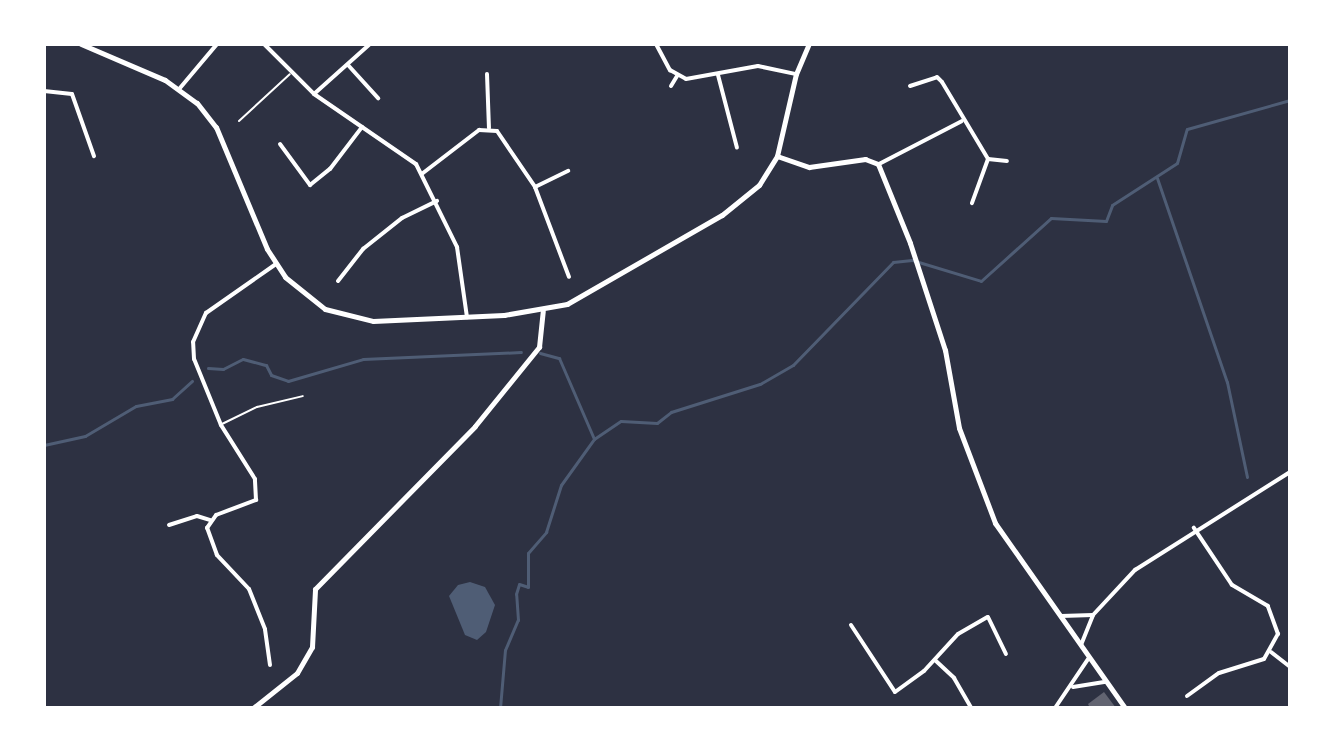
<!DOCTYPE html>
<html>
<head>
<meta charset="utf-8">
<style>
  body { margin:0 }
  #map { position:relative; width:1334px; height:752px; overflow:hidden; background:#2d3142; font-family:"Open Sans",sans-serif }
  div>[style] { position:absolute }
  .water>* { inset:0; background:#4f5d75 }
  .stream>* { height:3px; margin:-1.5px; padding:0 1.5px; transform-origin:1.5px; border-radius:1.5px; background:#4f5d75 }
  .building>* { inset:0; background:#626471 }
  .service>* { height:2px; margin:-1px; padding:0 1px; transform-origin:1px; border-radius:1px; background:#fff }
  .minor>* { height:4px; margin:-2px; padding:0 2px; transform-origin:2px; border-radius:2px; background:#fff }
  .tertiary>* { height:5px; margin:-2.5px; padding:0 2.5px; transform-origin:2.5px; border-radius:2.5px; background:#fff }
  span { translate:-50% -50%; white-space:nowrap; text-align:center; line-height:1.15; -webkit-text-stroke:8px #fff; paint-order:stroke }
  .frame { position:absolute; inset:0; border:46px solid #fff; pointer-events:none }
</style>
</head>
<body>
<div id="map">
  <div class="water">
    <div style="clip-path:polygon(470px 582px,485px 587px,495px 605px,486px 632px,477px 640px,465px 635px,449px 596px,458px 585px)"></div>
  </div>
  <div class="stream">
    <div style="left:1157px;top:178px;width:216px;rotate:71.1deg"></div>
    <div style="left:1227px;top:382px;width:97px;rotate:78.1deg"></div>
    <div style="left:540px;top:353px;width:20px;rotate:15deg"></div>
    <div style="left:559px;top:358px;width:88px;rotate:66.6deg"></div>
    <div style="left:208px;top:368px;width:15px;rotate:4deg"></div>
    <div style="left:223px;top:369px;width:22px;rotate:-27deg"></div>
    <div style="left:243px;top:359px;width:24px;rotate:15deg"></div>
    <div style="left:266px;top:365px;width:11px;rotate:63deg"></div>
    <div style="left:271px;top:375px;width:18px;rotate:19deg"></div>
    <div style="left:288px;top:381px;width:78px;rotate:-16.3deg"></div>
    <div style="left:363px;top:359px;width:158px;rotate:-2.5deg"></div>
    <div style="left:44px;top:445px;width:42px;rotate:-12.4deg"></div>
    <div style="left:85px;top:436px;width:59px;rotate:-30.5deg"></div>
    <div style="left:136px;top:406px;width:37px;rotate:-11deg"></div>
    <div style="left:172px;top:399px;width:27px;rotate:-42deg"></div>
    <div style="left:500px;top:708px;width:58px;rotate:-85.1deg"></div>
    <div style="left:505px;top:650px;width:33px;rotate:-67deg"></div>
    <div style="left:518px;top:620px;width:26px;rotate:-94deg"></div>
    <div style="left:516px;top:594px;width:10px;rotate:-73deg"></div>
    <div style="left:519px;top:584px;width:9px;rotate:18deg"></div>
    <div style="left:528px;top:587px;width:34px;rotate:-90deg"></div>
    <div style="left:528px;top:553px;width:28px;rotate:-49deg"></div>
    <div style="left:546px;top:532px;width:49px;rotate:-72.3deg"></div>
    <div style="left:561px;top:485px;width:57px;rotate:-54.3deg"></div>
    <div style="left:594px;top:439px;width:32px;rotate:-34deg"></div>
    <div style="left:621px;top:421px;width:36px;rotate:3deg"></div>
    <div style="left:657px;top:423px;width:18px;rotate:-38deg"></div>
    <div style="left:671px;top:412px;width:93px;rotate:-17.5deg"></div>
    <div style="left:760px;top:384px;width:38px;rotate:-30deg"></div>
    <div style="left:793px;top:365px;width:144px;rotate:-45.8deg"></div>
    <div style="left:893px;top:262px;width:19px;rotate:-6deg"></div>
    <div style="left:912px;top:260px;width:72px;rotate:16.9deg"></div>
    <div style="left:981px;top:281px;width:94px;rotate:-42deg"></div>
    <div style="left:1051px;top:218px;width:55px;rotate:3.1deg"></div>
    <div style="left:1106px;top:221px;width:17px;rotate:-69deg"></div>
    <div style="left:1112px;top:205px;width:77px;rotate:-32.9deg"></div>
    <div style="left:1177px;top:163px;width:35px;rotate:-74deg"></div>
    <div style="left:1187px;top:129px;width:107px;rotate:-15.7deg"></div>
  </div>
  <div class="building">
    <div style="clip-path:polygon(1104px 692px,1116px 708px,1090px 708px,1088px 704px)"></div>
  </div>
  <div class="service">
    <div style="left:239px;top:121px;width:69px;rotate:-42.7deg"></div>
    <div style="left:222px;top:424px;width:39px;rotate:-26deg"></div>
    <div style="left:257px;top:407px;width:47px;rotate:-13.4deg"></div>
  </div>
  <div class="minor">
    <div style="left:264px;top:44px;width:71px;rotate:45deg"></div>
    <div style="left:314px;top:94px;width:124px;rotate:34.5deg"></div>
    <div style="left:416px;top:164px;width:93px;rotate:63.7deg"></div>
    <div style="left:457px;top:247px;width:71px;rotate:81.9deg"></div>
    <div style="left:656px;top:44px;width:30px;rotate:62deg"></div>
    <div style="left:670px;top:70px;width:18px;rotate:29deg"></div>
    <div style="left:686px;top:79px;width:73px;rotate:-10.2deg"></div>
    <div style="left:758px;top:66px;width:39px;rotate:12deg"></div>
    <div style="left:348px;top:65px;width:45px;rotate:47.7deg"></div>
    <div style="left:487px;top:74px;width:54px;rotate:87.9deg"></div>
    <div style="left:718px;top:75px;width:75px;rotate:75.4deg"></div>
    <div style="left:671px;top:86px;width:12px;rotate:-59deg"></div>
    <div style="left:910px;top:86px;width:28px;rotate:-18deg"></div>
    <div style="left:937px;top:77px;width:7px;rotate:45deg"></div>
    <div style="left:942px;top:82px;width:90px;rotate:59.1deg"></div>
    <div style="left:988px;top:159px;width:47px;rotate:110deg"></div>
    <div style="left:180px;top:88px;width:57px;rotate:-49.9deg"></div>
    <div style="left:44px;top:91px;width:28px;rotate:6deg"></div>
    <div style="left:72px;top:94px;width:66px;rotate:70.5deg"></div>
    <div style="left:314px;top:94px;width:75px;rotate:-41.8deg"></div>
    <div style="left:280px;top:144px;width:51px;rotate:53.8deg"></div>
    <div style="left:310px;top:185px;width:26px;rotate:-39deg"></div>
    <div style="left:330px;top:169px;width:53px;rotate:-52.7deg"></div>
    <div style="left:988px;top:159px;width:19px;rotate:6deg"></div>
    <div style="left:879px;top:164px;width:93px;rotate:-27.4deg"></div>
    <div style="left:423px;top:173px;width:71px;rotate:-37.5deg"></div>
    <div style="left:479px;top:130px;width:18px;rotate:3deg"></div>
    <div style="left:497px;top:131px;width:68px;rotate:55.8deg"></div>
    <div style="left:535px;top:187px;width:96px;rotate:69.3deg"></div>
    <div style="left:535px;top:187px;width:37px;rotate:-26deg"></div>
    <div style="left:338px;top:281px;width:41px;rotate:-52deg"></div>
    <div style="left:363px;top:249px;width:50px;rotate:-38.5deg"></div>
    <div style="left:402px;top:218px;width:39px;rotate:-26deg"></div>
    <div style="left:169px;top:525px;width:29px;rotate:-18deg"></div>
    <div style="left:197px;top:516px;width:14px;rotate:17deg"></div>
    <div style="left:1061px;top:616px;width:32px;rotate:-2deg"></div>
    <div style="left:851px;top:625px;width:80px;rotate:56.7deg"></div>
    <div style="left:895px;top:692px;width:36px;rotate:-36deg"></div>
    <div style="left:924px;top:671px;width:50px;rotate:-47.4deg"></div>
    <div style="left:958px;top:634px;width:34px;rotate:-30deg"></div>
    <div style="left:988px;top:617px;width:41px;rotate:64.1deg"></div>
    <div style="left:1081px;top:645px;width:32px;rotate:-68deg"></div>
    <div style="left:1093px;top:615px;width:62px;rotate:-47deg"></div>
    <div style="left:1135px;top:570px;width:183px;rotate:-32.3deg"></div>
    <div style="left:1271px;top:652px;width:24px;rotate:38deg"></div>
    <div style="left:936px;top:661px;width:25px;rotate:43deg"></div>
    <div style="left:954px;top:678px;width:34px;rotate:60deg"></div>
    <div style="left:270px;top:665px;width:36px;rotate:-98deg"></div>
    <div style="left:265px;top:629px;width:43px;rotate:-111.8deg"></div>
    <div style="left:249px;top:589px;width:47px;rotate:-133.3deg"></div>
    <div style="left:217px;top:555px;width:29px;rotate:-110deg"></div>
    <div style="left:207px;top:528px;width:16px;rotate:-55deg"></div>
    <div style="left:216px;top:515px;width:43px;rotate:-20.6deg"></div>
    <div style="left:256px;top:500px;width:21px;rotate:-93deg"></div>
    <div style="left:255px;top:479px;width:64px;rotate:-122.2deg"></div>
    <div style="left:221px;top:425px;width:71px;rotate:-112.2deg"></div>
    <div style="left:194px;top:359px;width:17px;rotate:-93deg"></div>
    <div style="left:193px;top:342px;width:32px;rotate:-66deg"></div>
    <div style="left:206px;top:313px;width:85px;rotate:-35deg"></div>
    <div style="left:1073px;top:687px;width:33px;rotate:-9deg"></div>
    <div style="left:1187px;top:696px;width:39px;rotate:-36deg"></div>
    <div style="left:1219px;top:673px;width:47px;rotate:-17.3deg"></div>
    <div style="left:1264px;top:659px;width:29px;rotate:-61deg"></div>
    <div style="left:1278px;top:634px;width:30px;rotate:-110deg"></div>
    <div style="left:1268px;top:606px;width:42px;rotate:-149.7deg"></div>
    <div style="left:1232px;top:585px;width:69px;rotate:-123.7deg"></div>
    <div style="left:1055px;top:708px;width:59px;rotate:-56deg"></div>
  </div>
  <div class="tertiary">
    <div style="left:81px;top:44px;width:91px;rotate:23.2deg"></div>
    <div style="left:165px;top:80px;width:39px;rotate:36deg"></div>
    <div style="left:197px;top:103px;width:31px;rotate:52deg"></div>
    <div style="left:216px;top:127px;width:132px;rotate:67.3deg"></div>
    <div style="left:267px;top:249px;width:33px;rotate:57deg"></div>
    <div style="left:285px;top:277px;width:51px;rotate:38.7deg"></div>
    <div style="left:325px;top:309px;width:49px;rotate:14deg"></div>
    <div style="left:373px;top:321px;width:131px;rotate:-2.6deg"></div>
    <div style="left:504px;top:315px;width:64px;rotate:-9.9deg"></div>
    <div style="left:567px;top:304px;width:179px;rotate:-29.9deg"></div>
    <div style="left:722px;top:215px;width:48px;rotate:-39deg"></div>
    <div style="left:759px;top:185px;width:34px;rotate:-58deg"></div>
    <div style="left:777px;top:156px;width:84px;rotate:-77deg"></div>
    <div style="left:796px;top:74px;width:33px;rotate:-67deg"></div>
    <div style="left:777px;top:156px;width:34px;rotate:19deg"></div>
    <div style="left:809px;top:167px;width:57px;rotate:-8.1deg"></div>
    <div style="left:865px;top:159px;width:14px;rotate:21deg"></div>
    <div style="left:878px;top:164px;width:85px;rotate:67.9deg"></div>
    <div style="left:910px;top:243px;width:113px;rotate:71.9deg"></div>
    <div style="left:945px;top:350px;width:79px;rotate:79.8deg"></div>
    <div style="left:959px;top:428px;width:102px;rotate:69.2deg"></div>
    <div style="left:995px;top:523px;width:226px;rotate:54.9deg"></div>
    <div style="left:253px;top:708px;width:56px;rotate:-38.5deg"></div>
    <div style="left:297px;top:673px;width:30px;rotate:-60deg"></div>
    <div style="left:312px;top:647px;width:58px;rotate:-87deg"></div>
    <div style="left:315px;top:589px;width:228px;rotate:-45.5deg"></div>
    <div style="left:475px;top:426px;width:102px;rotate:-51deg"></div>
    <div style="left:539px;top:347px;width:36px;rotate:-84deg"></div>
  </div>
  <div class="frame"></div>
</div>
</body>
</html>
